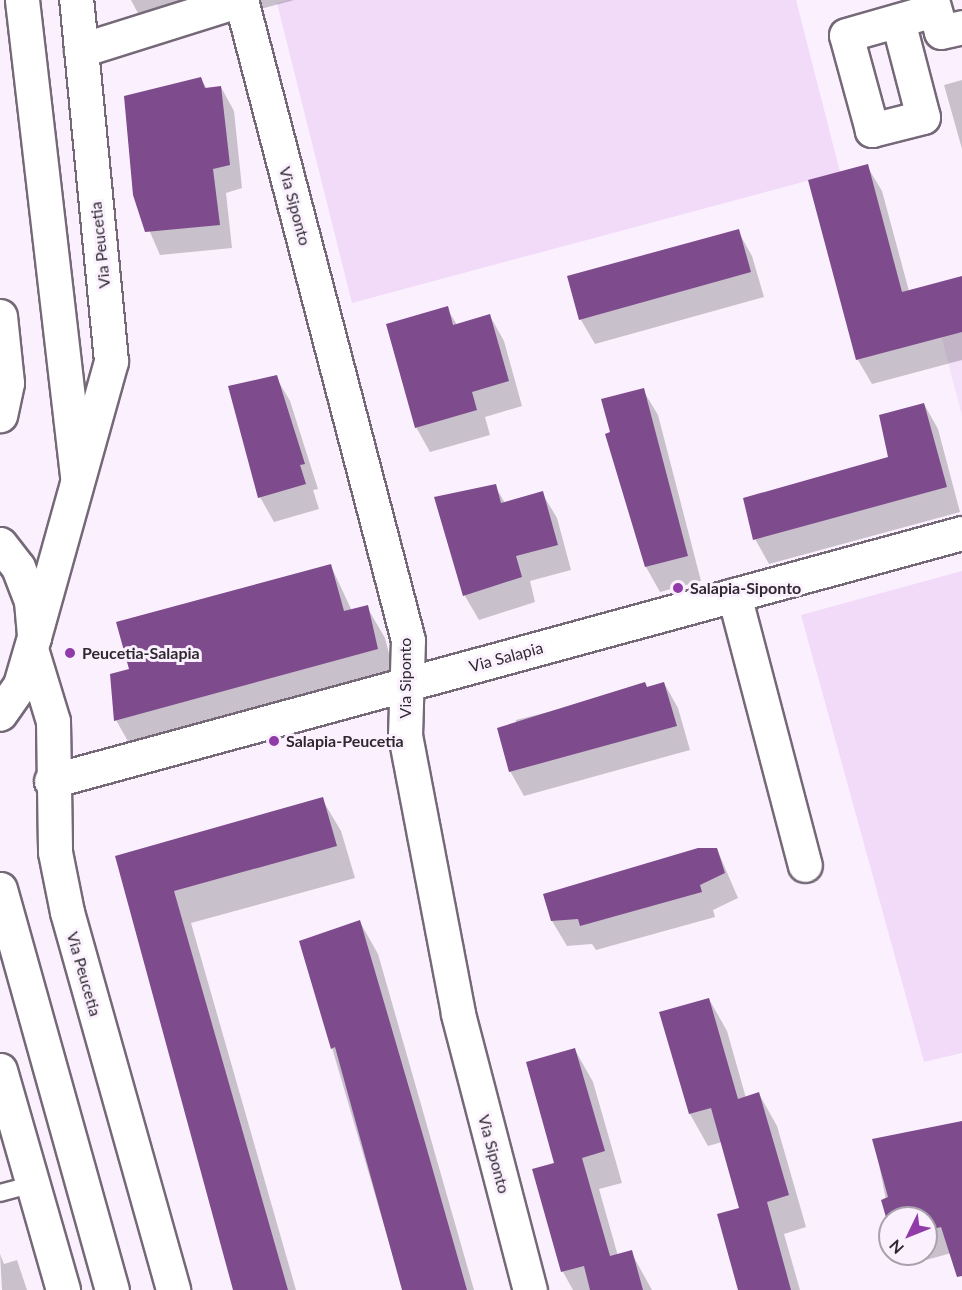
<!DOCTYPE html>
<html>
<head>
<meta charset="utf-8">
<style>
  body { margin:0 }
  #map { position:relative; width:962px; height:1290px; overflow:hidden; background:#fbf1fe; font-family:Lato,sans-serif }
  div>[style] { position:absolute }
  .built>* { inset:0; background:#f4e2fa }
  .green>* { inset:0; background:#f2daf9 }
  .shadow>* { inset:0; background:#0003 }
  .building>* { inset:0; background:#7e4b8d }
  .roads { filter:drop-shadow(2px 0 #756978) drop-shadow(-2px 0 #756978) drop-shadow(0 2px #756978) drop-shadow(0 -2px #756978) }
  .lane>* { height:16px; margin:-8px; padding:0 8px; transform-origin:8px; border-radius:8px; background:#fff }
  .street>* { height:33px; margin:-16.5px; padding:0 16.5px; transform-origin:16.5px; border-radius:16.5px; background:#fff }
  .dots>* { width:16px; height:16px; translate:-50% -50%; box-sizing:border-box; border:3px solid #fbf1fe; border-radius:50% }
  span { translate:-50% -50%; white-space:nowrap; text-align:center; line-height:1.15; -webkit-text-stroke:6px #fbf1fe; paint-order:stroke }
  .street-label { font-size:16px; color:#2e2930 }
  .poi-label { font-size:16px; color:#2e2930; font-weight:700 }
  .left { translate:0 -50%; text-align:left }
  .north { position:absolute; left:878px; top:1206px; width:60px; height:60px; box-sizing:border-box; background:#fbf1fe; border:2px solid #a9a1ac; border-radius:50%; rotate:227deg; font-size:16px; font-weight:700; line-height:24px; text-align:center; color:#2e2930 }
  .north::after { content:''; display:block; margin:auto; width:21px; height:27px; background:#903ba8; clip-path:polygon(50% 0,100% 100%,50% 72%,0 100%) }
</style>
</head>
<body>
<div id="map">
  <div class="built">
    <div style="clip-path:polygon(962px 276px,962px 416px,928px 285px)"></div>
  </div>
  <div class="green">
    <div style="clip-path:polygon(289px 0,796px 0,840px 172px,352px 303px,277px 3px)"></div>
    <div style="clip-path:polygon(962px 571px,962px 1053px,924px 1062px,801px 615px)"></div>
  </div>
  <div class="shadow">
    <div style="clip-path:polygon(131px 0,294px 0,151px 38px)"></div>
    <div style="clip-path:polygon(201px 79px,207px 89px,221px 87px,234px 111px,242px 188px,226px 193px,232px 248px,160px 255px,134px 195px)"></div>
    <div style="clip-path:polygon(962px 80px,962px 149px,944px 85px)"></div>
    <div style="clip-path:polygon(867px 166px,882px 191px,909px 291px,962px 278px,962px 360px,872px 384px,858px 360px,810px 181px)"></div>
    <div style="clip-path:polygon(738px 231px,752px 256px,764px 297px,595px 344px,581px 320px,569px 277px)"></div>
    <div style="clip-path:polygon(447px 308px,457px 325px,490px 316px,504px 341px,522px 406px,485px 417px,490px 435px,430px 452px,416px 427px)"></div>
    <div style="clip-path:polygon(276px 377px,290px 401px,318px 489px,313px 490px,319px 509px,274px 522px,260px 497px)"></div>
    <div style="clip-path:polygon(643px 390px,658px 415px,701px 581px,660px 592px,646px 567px,607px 435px)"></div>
    <div style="clip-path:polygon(924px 404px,938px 429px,960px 512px,769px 564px,755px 539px,890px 458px)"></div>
    <div style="clip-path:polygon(495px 486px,505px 503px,542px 493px,557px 518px,571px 570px,530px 581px,535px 602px,479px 620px,465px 596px,436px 498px)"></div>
    <div style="clip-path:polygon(331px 566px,352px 611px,367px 607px,385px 638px,396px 681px,134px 752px,116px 720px,131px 671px)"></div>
    <div style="clip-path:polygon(664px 683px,678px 708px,690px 750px,524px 796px,510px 771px,516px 720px)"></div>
    <div style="clip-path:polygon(322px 799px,341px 831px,355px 878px,191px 923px,296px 1290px,238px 1290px,117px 857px)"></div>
    <div style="clip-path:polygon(717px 849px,738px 898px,713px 910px,715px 917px,596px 950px,592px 944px,567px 946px,552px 921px)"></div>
    <div style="clip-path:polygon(360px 922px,378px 954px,474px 1290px,403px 1290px,301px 942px)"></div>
    <div style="clip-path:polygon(709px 999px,727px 1031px,746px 1098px,759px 1094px,777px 1126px,806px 1227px,784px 1234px,800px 1290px,740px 1290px,741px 1209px,722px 1142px,708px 1146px,690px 1114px,661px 1013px)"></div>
    <div style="clip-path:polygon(575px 1050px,593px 1082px,622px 1183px,599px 1189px,618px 1256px,631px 1252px,652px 1290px,573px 1290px,563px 1272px,534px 1170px,556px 1164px)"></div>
    <div style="clip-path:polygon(962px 1128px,962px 1258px,955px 1252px,908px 1265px,902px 1254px,926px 1254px,926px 1218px,890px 1220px,874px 1140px)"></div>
    <div style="clip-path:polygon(0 1254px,4px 1264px,17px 1260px,27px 1290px,2px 1290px)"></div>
  </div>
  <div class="building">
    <div style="clip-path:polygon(201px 77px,205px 88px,221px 86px,230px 165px,213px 169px,220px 225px,145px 232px,133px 195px,124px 96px)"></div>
    <div style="clip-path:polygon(868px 164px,902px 292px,962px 276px,962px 332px,856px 360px,808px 180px)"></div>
    <div style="clip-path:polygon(739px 229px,751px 272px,579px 320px,567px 276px)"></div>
    <div style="clip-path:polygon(448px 306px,453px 325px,490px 314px,509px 381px,472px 392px,477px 410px,415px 428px,386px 324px)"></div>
    <div style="clip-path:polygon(277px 375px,305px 464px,300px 465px,306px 484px,258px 498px,228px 386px)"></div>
    <div style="clip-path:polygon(644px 388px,688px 556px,645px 567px,605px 434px,610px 432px,601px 399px)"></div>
    <div style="clip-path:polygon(924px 403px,947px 487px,753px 540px,743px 498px,888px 457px,879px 415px)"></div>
    <div style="clip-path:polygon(496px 484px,501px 503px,543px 491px,558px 545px,516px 556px,522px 577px,463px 596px,434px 497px)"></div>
    <div style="clip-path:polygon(331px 564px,344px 611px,368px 605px,378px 649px,114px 721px,110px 674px,129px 669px,116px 622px)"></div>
    <div style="clip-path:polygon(645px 682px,647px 687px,664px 682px,677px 726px,509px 772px,497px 728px)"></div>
    <div style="clip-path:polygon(323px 797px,337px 846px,174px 891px,288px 1290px,233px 1290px,115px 856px)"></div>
    <div style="clip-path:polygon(698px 848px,717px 848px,725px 873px,700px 885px,702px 892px,580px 926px,578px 919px,551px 921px,543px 894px)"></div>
    <div style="clip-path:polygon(360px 920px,424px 1139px,467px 1290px,402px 1290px,335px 1047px,331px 1049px,299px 941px)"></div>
    <div style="clip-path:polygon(709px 998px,738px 1099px,759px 1092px,789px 1195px,767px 1202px,791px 1290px,738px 1290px,717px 1214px,739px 1208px,711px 1108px,689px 1114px,659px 1012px)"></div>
    <div style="clip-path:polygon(575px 1048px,605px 1151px,582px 1158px,610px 1256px,632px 1250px,643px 1290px,590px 1290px,584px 1266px,561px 1272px,532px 1169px,554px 1163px,526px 1062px)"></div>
    <div style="clip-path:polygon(962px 1121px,962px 1276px,957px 1277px,941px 1227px,926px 1231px,926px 1218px,890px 1218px,890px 1231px,881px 1200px,888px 1197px,872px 1139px)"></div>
  </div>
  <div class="roads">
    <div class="lane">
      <div style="left:0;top:1193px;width:34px;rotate:-15deg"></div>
    </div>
    <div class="street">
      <div style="left:22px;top:0;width:482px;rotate:83.4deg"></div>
      <div style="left:241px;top:0;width:661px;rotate:75.38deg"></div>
      <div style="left:408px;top:640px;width:95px;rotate:91.8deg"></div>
      <div style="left:405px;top:735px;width:284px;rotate:79.2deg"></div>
      <div style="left:458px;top:1014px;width:285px;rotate:75.4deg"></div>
      <div style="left:932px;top:0;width:33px;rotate:74deg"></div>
      <div style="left:941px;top:32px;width:22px;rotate:-13deg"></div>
      <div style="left:898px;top:21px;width:99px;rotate:75.4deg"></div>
      <div style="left:923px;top:117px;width:53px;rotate:165.7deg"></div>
      <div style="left:872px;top:130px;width:98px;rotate:-105.3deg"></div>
      <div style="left:846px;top:35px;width:91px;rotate:-15.9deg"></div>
      <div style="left:81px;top:50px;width:168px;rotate:-17.4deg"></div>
      <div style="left:0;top:316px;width:67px;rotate:84deg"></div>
      <div style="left:7px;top:383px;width:33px;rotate:102deg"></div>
      <div style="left:0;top:544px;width:29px;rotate:52deg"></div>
      <div style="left:18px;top:567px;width:36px;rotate:69deg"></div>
      <div style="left:31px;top:601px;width:36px;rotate:85deg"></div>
      <div style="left:34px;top:637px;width:50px;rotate:106.3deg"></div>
      <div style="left:20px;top:685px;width:35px;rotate:125deg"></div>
      <div style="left:734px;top:595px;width:279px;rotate:75.3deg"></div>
      <div style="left:34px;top:637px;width:287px;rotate:-74.4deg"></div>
      <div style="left:111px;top:361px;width:363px;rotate:-95.5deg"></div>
      <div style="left:32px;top:652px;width:72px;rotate:73.1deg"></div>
      <div style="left:53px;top:721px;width:131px;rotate:89.1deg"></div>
      <div style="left:55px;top:852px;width:61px;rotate:78.7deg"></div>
      <div style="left:67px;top:912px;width:393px;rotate:74.3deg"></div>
      <div style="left:51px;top:781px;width:944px;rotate:-15.23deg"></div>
      <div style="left:0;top:889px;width:416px;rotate:74.4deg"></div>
      <div style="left:0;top:1070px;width:229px;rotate:74deg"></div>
    </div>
  </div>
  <div class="dots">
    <div style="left:678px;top:588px;background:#903ba8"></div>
    <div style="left:70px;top:653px;background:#903ba8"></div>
    <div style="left:274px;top:741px;background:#903ba8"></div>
  </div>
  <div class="street-label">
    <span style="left:295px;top:206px;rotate:75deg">Via Siponto</span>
    <span style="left:100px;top:245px;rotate:-96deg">Via Peucetia</span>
    <span style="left:506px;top:657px;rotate:-15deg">Via Salapia</span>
    <span style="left:405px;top:678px;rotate:-90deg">Via Siponto</span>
    <span style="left:84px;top:974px;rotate:74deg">Via Peucetia</span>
    <span style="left:494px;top:1154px;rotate:75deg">Via Siponto</span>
  </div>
  <div class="poi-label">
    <span class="left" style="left:690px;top:588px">Salapia-Siponto</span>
    <span class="left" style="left:82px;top:653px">Peucetia-Salapia</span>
    <span class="left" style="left:286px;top:741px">Salapia-Peucetia</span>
  </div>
  <div class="north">N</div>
</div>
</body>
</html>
